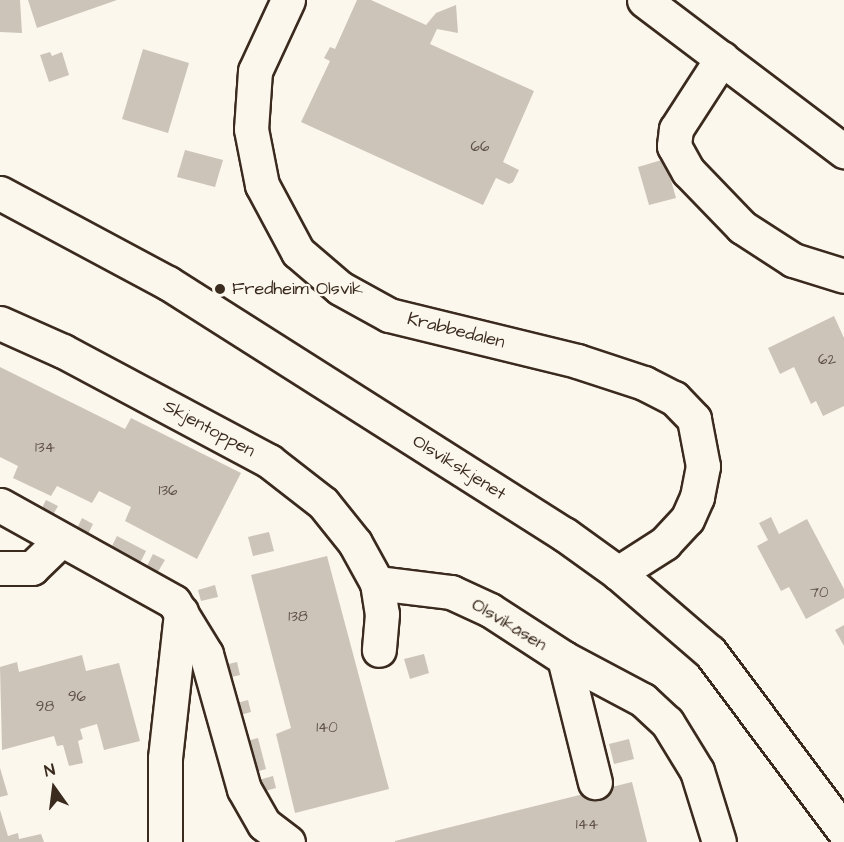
<!DOCTYPE html>
<html>
<head>
<meta charset="utf-8">
<style>
  body { margin:0 }
  #map { position:relative; width:844px; height:842px; overflow:hidden; background:#fbf7ec; font-family:"Architects Daughter",sans-serif }
  div>[style] { position:absolute }
  .building>* { inset:0; background:#ccc4b9 }
  .roads { filter:drop-shadow(2px 0 #3b2a1e) drop-shadow(-2px 0 #3b2a1e) drop-shadow(0 2px #3b2a1e) drop-shadow(0 -2px #3b2a1e) }
  .minor>* { height:33px; margin:-16.5px; padding:0 16.5px; transform-origin:16.5px; border-radius:16.5px; background:#fbf7ec }
  .major>* { height:33px; margin:-16.5px; padding:0 16.5px; transform-origin:16.5px; border-radius:16.5px; background:#fbf7ec }
  .dots>* { width:16px; height:16px; translate:-50% -50%; box-sizing:border-box; border:3px solid #fbf7ec; border-radius:50% }
  span { translate:-50% -50%; white-space:nowrap; text-align:center; line-height:1.15; -webkit-text-stroke:4.5px #fbf7ec; paint-order:stroke }
  .number-label { font-size:15px; color:#5f5045 }
  .number-label span { -webkit-text-stroke-width:0 }
  .poi-label { font-size:18px; color:#3b2a1e }
  .left { translate:0 -50%; text-align:left }
  .street-label { font-size:18px; color:#3b2a1e }
  .north { position:absolute; left:24px; top:758px; width:60px; height:60px; -webkit-text-stroke:4px #fbf7ec; paint-order:stroke; rotate:346deg; font-size:16px; font-weight:700; line-height:24px; text-align:center; color:#3b2a1e }
  .north::after { content:''; display:block; margin:auto; width:21px; height:27px; background:#3b2a1e; clip-path:polygon(50% 0,100% 100%,50% 72%,0 100%) }
</style>
</head>
<body>
<div id="map">
  <div class="building">
    <div style="clip-path:polygon(0 0,20px 0,22px 33px,0 32px)"></div>
    <div style="clip-path:polygon(28px 0,117px 0,37px 28px)"></div>
    <div style="clip-path:polygon(357px 0,371px 0,426px 25px,436px 13px,456px 5px,458px 33px,437px 29px,430px 44px,534px 91px,503px 162px,519px 170px,513px 182px,509px 184px,496px 178px,483px 205px,301px 122px,330px 61px,324px 58px,330px 47px,335px 49px)"></div>
    <div style="clip-path:polygon(143px 49px,189px 63px,168px 133px,122px 119px)"></div>
    <div style="clip-path:polygon(50px 52px,52px 56px,62px 52px,69px 75px,49px 82px,40px 55px)"></div>
    <div style="clip-path:polygon(185px 150px,223px 160px,215px 187px,177px 177px)"></div>
    <div style="clip-path:polygon(665px 159px,676px 198px,649px 205px,638px 167px)"></div>
    <div style="clip-path:polygon(834px 316px,844px 338px,844px 406px,823px 416px,816px 401px,811px 404px,794px 367px,780px 374px,768px 348px)"></div>
    <div style="clip-path:polygon(0 367px,125px 429px,131px 418px,241px 473px,197px 559px,125px 521px,131px 507px,99px 491px,92px 503px,57px 486px,51px 496px,13px 478px,18px 466px,0 457px)"></div>
    <div style="clip-path:polygon(46px 500px,58px 506px,49px 522px,38px 516px)"></div>
    <div style="clip-path:polygon(771px 517px,779px 534px,807px 519px,844px 589px,844px 598px,806px 619px,789px 587px,781px 591px,757px 546px,768px 540px,759px 523px)"></div>
    <div style="clip-path:polygon(82px 518px,93px 524px,85px 540px,74px 535px)"></div>
    <div style="clip-path:polygon(269px 532px,274px 551px,253px 556px,248px 537px)"></div>
    <div style="clip-path:polygon(117px 536px,146px 551px,138px 567px,109px 552px)"></div>
    <div style="clip-path:polygon(153px 554px,165px 560px,156px 575px,145px 570px)"></div>
    <div style="clip-path:polygon(327px 556px,389px 789px,295px 813px,276px 734px,291px 728px,251px 575px)"></div>
    <div style="clip-path:polygon(215px 585px,218px 597px,201px 601px,198px 590px)"></div>
    <div style="clip-path:polygon(844px 625px,844px 646px,835px 630px)"></div>
    <div style="clip-path:polygon(424px 654px,429px 673px,410px 679px,404px 659px)"></div>
    <div style="clip-path:polygon(82px 655px,86px 671px,119px 663px,140px 741px,104px 750px,97px 724px,80px 729px,83px 739px,78px 741px,83px 763px,69px 766px,63px 745px,57px 746px,54px 736px,2px 750px,0 667px,17px 662px,19px 672px)"></div>
    <div style="clip-path:polygon(237px 662px,240px 675px,223px 679px,220px 666px)"></div>
    <div style="clip-path:polygon(248px 700px,251px 712px,233px 717px,230px 705px)"></div>
    <div style="clip-path:polygon(258px 738px,266px 769px,249px 774px,240px 743px)"></div>
    <div style="clip-path:polygon(629px 739px,634px 759px,614px 764px,609px 744px)"></div>
    <div style="clip-path:polygon(0 768px,8px 795px,0 797px)"></div>
    <div style="clip-path:polygon(273px 776px,276px 788px,258px 793px,255px 781px)"></div>
    <div style="clip-path:polygon(632px 782px,647px 842px,395px 842px,395px 841px)"></div>
    <div style="clip-path:polygon(0 810px,8px 836px,18px 833px,19px 839px,41px 834px,44px 842px,0 842px)"></div>
  </div>
  <div class="roads">
    <div class="minor">
      <div style="left:288px;top:0;width:78px;rotate:114.9deg"></div>
      <div style="left:255px;top:71px;width:58px;rotate:93.9deg"></div>
      <div style="left:251px;top:129px;width:57px;rotate:78.9deg"></div>
      <div style="left:262px;top:185px;width:76px;rotate:61.8deg"></div>
      <div style="left:298px;top:252px;width:55px;rotate:40.6deg"></div>
      <div style="left:340px;top:288px;width:56px;rotate:28.9deg"></div>
      <div style="left:389px;top:315px;width:194px;rotate:13.7deg"></div>
      <div style="left:577px;top:361px;width:71px;rotate:18.2deg"></div>
      <div style="left:644px;top:383px;width:34px;rotate:27deg"></div>
      <div style="left:674px;top:398px;width:29px;rotate:46deg"></div>
      <div style="left:694px;top:419px;width:48px;rotate:79.2deg"></div>
      <div style="left:703px;top:466px;width:32px;rotate:101deg"></div>
      <div style="left:697px;top:497px;width:24px;rotate:114deg"></div>
      <div style="left:687px;top:519px;width:33px;rotate:133deg"></div>
      <div style="left:665px;top:543px;width:56px;rotate:147.4deg"></div>
      <div style="left:644px;top:0;width:251px;rotate:37.1deg"></div>
      <div style="left:722px;top:58px;width:85px;rotate:122.9deg"></div>
      <div style="left:676px;top:129px;width:17px;rotate:97deg"></div>
      <div style="left:674px;top:146px;width:29px;rotate:61deg"></div>
      <div style="left:688px;top:171px;width:78px;rotate:46deg"></div>
      <div style="left:742px;top:227px;width:61px;rotate:32.9deg"></div>
      <div style="left:793px;top:260px;width:53px;rotate:17.4deg"></div>
      <div style="left:0;top:323px;width:69px;rotate:24deg"></div>
      <div style="left:63px;top:351px;width:234px;rotate:28.1deg"></div>
      <div style="left:269px;top:461px;width:68px;rotate:37.9deg"></div>
      <div style="left:323px;top:503px;width:51px;rotate:51.3deg"></div>
      <div style="left:355px;top:543px;width:46px;rotate:61.2deg"></div>
      <div style="left:377px;top:583px;width:31px;rotate:81deg"></div>
      <div style="left:382px;top:614px;width:36px;rotate:95deg"></div>
      <div style="left:0;top:505px;width:199px;rotate:29.1deg"></div>
      <div style="left:174px;top:602px;width:61px;rotate:58.4deg"></div>
      <div style="left:206px;top:654px;width:140px;rotate:74.3deg"></div>
      <div style="left:244px;top:789px;width:40px;rotate:60.3deg"></div>
      <div style="left:264px;top:824px;width:30px;rotate:37deg"></div>
      <div style="left:0;top:568px;width:32px"></div>
      <div style="left:32px;top:568px;width:40px;rotate:-44deg"></div>
      <div style="left:377px;top:583px;width:75px;rotate:6.9deg"></div>
      <div style="left:451px;top:592px;width:43px;rotate:24.8deg"></div>
      <div style="left:490px;top:610px;width:88px;rotate:33deg"></div>
      <div style="left:564px;top:658px;width:89px;rotate:28deg"></div>
      <div style="left:643px;top:700px;width:33px;rotate:43deg"></div>
      <div style="left:667px;top:722px;width:57px;rotate:58.5deg"></div>
      <div style="left:697px;top:771px;width:74px;rotate:72.8deg"></div>
      <div style="left:564px;top:658px;width:128px;rotate:76deg"></div>
      <div style="left:165px;top:842px;width:84px;rotate:-90deg"></div>
      <div style="left:165px;top:758px;width:147px;rotate:-83.7deg"></div>
    </div>
    <div class="major">
      <div style="left:0;top:193px;width:191px;rotate:28.2deg"></div>
      <div style="left:168px;top:283px;width:469px;rotate:32.4deg"></div>
      <div style="left:564px;top:534px;width:67px;rotate:35.8deg"></div>
      <div style="left:618px;top:573px;width:121px;rotate:40.7deg"></div>
      <div style="left:710px;top:652px;width:224px;rotate:53.2deg"></div>
    </div>
  </div>
  <div class="dots">
    <div style="left:220px;top:289px;background:#3b2a1e"></div>
  </div>
  <div class="number-label">
    <span style="left:480px;top:147px">66</span>
    <span style="left:827px;top:360px">62</span>
    <span style="left:45px;top:448px">134</span>
    <span style="left:168px;top:491px">136</span>
    <span style="left:819px;top:593px">70</span>
    <span style="left:298px;top:617px">138</span>
    <span style="left:77px;top:697px">96</span>
    <span style="left:45px;top:707px">98</span>
    <span style="left:327px;top:728px">140</span>
    <span style="left:587px;top:825px">144</span>
  </div>
  <div class="poi-label">
    <span class="left" style="left:232px;top:289px">Fredheim Olsvik</span>
  </div>
  <div class="street-label">
    <span style="left:456px;top:331px;rotate:14deg">Krabbedalen</span>
    <span style="left:209px;top:429px;rotate:28deg">Skjentoppen</span>
    <span style="left:459px;top:468px;rotate:32deg">Olsvikskjenet</span>
    <span style="left:509px;top:625px;rotate:31deg">Olsvikåsen</span>
  </div>
  <div class="north">N</div>
</div>
</body>
</html>
